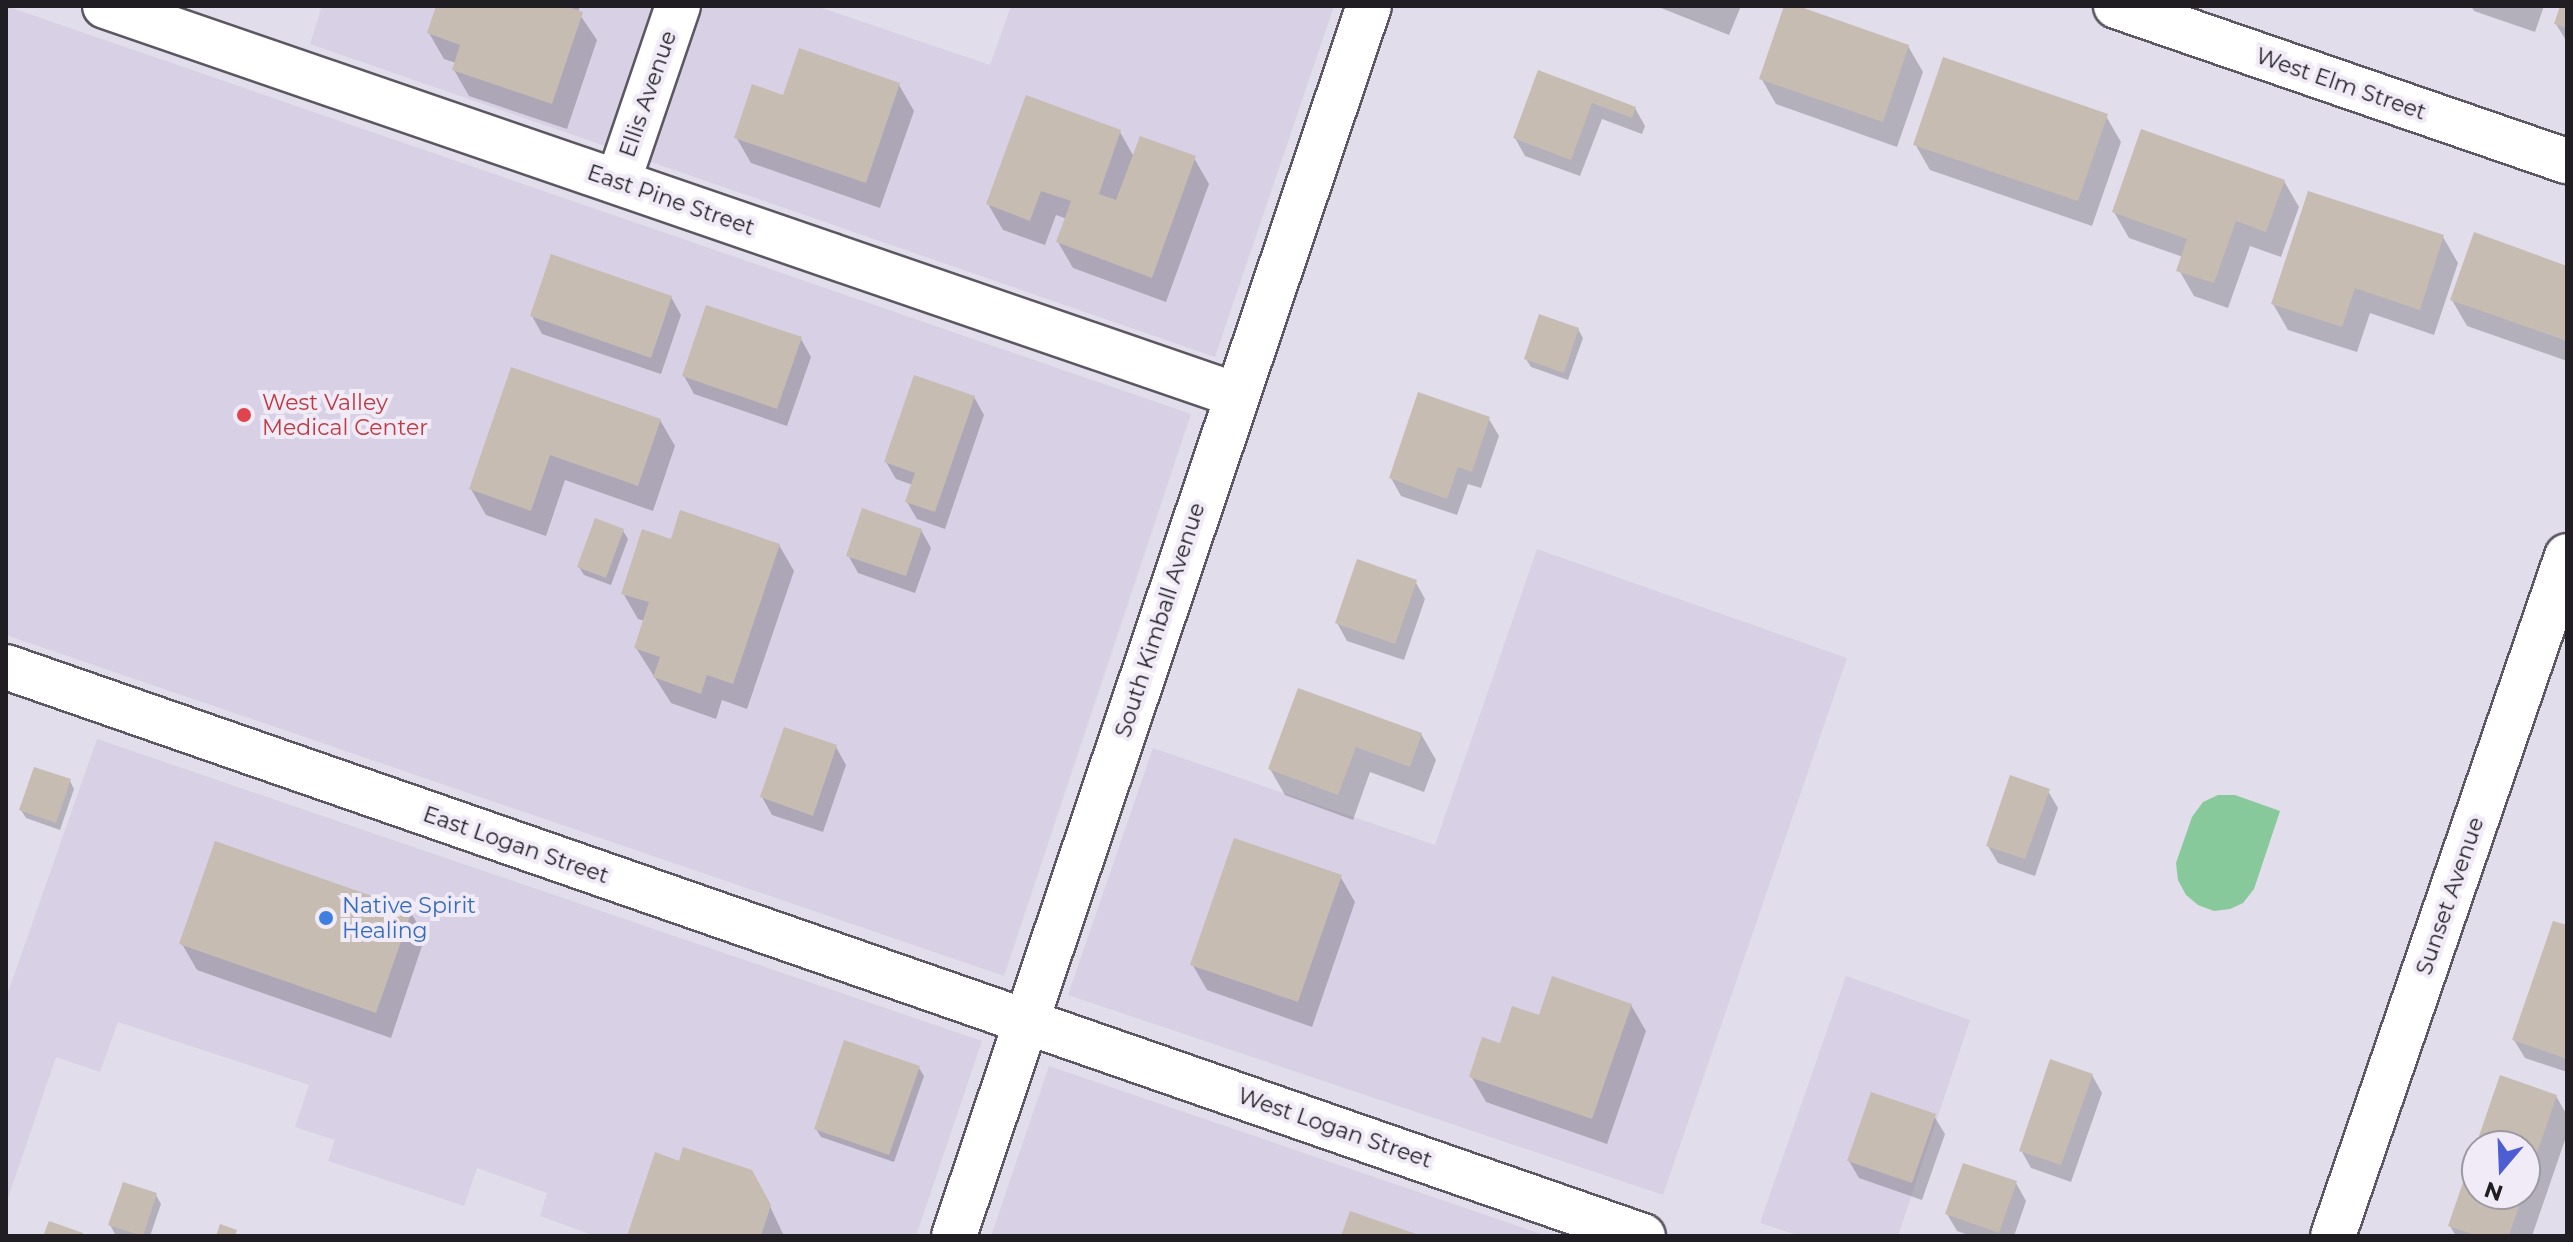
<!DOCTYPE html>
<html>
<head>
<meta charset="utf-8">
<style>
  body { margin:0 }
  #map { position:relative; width:2573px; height:1242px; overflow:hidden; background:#e2ddea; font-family:Montserrat,sans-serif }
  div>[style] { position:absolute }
  .built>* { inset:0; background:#d8d0e4 }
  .green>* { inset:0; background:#87c99b }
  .shadow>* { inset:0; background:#0003 }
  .building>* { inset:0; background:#c6bcb2 }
  .roads { filter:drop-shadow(2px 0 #5c5762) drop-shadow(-2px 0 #5c5762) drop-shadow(0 2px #5c5762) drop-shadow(0 -2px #5c5762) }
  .minor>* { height:44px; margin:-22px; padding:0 22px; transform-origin:22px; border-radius:22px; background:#fff }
  .dots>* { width:22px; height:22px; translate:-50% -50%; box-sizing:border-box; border:4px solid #f0ebf7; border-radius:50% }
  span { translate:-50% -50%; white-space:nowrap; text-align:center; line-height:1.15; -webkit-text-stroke:8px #f0ebf7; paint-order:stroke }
  .street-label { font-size:22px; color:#201e23 }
  .health-label { font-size:22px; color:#be3a42 }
  .left { translate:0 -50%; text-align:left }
  .shop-label { font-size:22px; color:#366cbe }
  .frame { position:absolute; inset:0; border:8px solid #201e23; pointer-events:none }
  .north { position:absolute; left:2461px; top:1130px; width:80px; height:80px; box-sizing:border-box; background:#f0ebf7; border:2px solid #9d99a2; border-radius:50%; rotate:199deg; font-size:22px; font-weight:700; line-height:32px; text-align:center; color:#201e23 }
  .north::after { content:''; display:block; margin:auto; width:28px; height:36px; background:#4d5ed3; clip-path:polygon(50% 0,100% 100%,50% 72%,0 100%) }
</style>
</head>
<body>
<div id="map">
  <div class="built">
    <div style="clip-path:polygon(6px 6px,1191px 414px,1004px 976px,6px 635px)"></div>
    <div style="clip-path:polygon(322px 6px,816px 6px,990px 65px,1011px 6px,1334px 6px,1215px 357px,310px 44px)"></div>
    <div style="clip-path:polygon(1537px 549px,1847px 658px,1663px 1195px,1068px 995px,1153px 748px,1435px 845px)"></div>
    <div style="clip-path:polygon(97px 739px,982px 1041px,916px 1236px,595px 1236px,540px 1216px,547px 1193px,477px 1168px,464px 1206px,328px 1161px,335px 1140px,295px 1127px,309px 1085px,118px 1022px,100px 1072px,56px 1057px,6px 1204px,6px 998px)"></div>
    <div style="clip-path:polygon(1846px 976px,1970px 1020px,1898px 1236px,1800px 1236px,1760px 1223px)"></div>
    <div style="clip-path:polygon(1049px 1066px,1547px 1236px,991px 1236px)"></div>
  </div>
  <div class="green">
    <div style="clip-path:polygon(2218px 795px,2235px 795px,2280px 811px,2254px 889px,2243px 903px,2230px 909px,2214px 911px,2198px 905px,2186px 895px,2178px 880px,2176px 863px,2192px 817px,2203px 802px)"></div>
  </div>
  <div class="shadow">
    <div style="clip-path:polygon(438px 6px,580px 6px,578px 12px,597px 40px,567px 129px,469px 96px,454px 70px,456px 63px,444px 59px,429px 33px)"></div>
    <div style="clip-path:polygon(1656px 6px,1741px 6px,1729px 35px)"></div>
    <div style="clip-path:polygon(1786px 6px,1908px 46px,1923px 72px,1897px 147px,1776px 104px,1761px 78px)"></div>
    <div style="clip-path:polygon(2471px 6px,2544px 6px,2535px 32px,2474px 11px)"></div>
    <div style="clip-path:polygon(2563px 6px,2567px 6px,2567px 42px,2556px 24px)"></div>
    <div style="clip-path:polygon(1539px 72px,1635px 108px,1645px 126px,1642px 134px,1602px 119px,1580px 176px,1525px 156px,1515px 138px)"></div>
    <div style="clip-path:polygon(899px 85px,914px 111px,880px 208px,751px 163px,736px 137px,784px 97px)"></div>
    <div style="clip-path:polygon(2106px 116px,2121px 142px,2092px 226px,1930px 170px,1915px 144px)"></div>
    <div style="clip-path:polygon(1120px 132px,1134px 157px,1194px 158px,1209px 184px,1166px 302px,1073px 268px,1058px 242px,1067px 219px,1056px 215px,1045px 245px,1003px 230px,988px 204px)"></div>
    <div style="clip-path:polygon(2284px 181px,2299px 207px,2281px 257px,2250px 246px,2228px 308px,2194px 296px,2179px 270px,2183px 257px,2129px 238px,2114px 212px)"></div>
    <div style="clip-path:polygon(2443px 237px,2458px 263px,2434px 335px,2370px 313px,2357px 352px,2288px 330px,2273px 304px)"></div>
    <div style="clip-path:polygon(2567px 268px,2567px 361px,2467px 326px,2452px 300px)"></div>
    <div style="clip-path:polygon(671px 297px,681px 315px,661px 374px,542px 334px,532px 316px)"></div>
    <div style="clip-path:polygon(1578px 329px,1583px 338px,1568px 380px,1531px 367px,1526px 359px)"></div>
    <div style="clip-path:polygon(801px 339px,811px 357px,787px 426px,694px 394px,684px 376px)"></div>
    <div style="clip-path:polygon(512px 370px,660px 420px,675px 446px,653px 511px,565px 480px,546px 536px,486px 515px,471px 489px)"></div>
    <div style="clip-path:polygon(974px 397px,984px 415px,945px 529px,917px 519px,907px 502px,913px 485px,896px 479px,886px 462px)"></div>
    <div style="clip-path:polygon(1489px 419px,1499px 436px,1481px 488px,1468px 484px,1457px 515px,1401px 496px,1391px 478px)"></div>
    <div style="clip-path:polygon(921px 530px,931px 548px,915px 593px,858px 573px,848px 555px)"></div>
    <div style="clip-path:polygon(623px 531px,628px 539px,611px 585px,584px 575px,579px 567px)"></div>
    <div style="clip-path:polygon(672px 542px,779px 545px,794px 571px,747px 709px,722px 700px,716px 719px,671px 703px,636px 648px,645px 621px,638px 619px,623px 593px)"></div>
    <div style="clip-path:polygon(1415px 581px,1425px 599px,1404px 660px,1347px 641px,1337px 623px)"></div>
    <div style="clip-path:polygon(1299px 690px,1421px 734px,1436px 760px,1424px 792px,1370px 772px,1353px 820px,1285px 795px,1270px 769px)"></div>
    <div style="clip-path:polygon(836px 747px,846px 765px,823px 832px,772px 815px,762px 797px)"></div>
    <div style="clip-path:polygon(70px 781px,74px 789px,60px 830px,26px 818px,21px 810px)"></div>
    <div style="clip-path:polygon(2048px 791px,2058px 808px,2035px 876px,1998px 863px,1988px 846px)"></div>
    <div style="clip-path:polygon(1340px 876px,1355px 902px,1312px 1027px,1207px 990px,1192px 964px)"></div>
    <div style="clip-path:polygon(410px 911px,425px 937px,391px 1038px,197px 970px,182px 944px)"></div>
    <div style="clip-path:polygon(2567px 927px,2567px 1072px,2525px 1058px,2514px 1040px)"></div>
    <div style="clip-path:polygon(1631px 1005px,1646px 1031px,1607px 1144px,1486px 1102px,1471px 1076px,1501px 1045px,1540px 1018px)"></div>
    <div style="clip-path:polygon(919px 1068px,924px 1076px,894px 1162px,821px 1137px,816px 1129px)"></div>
    <div style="clip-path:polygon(2092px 1075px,2102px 1093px,2071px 1182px,2031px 1168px,2021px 1150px)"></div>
    <div style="clip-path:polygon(2556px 1096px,2567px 1115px,2567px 1134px,2532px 1236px,2456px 1236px,2450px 1226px,2477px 1149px,2477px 1194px,2525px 1194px,2525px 1146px,2478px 1146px)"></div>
    <div style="clip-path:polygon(1934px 1116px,1945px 1134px,1922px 1200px,1859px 1178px,1849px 1161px)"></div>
    <div style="clip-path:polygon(2016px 1183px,2026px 1201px,2014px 1236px,1971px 1236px,1957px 1231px,1947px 1214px)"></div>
    <div style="clip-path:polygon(156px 1195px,161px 1204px,150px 1236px,115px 1234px,110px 1225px)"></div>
    <div style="clip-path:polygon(766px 1198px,784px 1236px,629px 1236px)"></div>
  </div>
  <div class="building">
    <div style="clip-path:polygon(436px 6px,565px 6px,583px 12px,552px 104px,452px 70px,460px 45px,427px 33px)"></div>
    <div style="clip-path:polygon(1784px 6px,1798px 6px,1909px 45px,1883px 122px,1759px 79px)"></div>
    <div style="clip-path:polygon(2560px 6px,2567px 6px,2567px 28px,2554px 24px)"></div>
    <div style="clip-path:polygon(799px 48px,900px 83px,866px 183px,734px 138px,752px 84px,783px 95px)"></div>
    <div style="clip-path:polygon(1943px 57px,2108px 114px,2078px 201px,1913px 145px)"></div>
    <div style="clip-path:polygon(1538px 70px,1636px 107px,1632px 118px,1592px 103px,1571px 160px,1513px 138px)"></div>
    <div style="clip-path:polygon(1026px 95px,1121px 130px,1099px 194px,1116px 200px,1140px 136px,1196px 156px,1152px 278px,1056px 242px,1071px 201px,1041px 191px,1030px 221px,986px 204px)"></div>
    <div style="clip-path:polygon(2141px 129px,2285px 180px,2266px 232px,2236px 221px,2214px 283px,2176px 271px,2187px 239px,2112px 212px)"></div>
    <div style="clip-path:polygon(2308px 191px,2444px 235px,2420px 310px,2355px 288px,2342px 327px,2271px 304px)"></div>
    <div style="clip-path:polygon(2474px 232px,2567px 266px,2567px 341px,2450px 300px)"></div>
    <div style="clip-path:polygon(551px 254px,672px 296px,651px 358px,530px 316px)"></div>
    <div style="clip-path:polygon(706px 305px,802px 337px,777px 409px,682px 376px)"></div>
    <div style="clip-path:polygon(1539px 314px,1579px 328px,1564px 373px,1524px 359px)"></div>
    <div style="clip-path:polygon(511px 367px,661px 419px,638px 486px,550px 455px,531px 511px,469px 489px)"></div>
    <div style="clip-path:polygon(914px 375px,975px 396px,935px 512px,905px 502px,915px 473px,884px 462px)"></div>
    <div style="clip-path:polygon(1418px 392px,1490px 417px,1472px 472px,1458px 467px,1447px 499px,1389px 478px)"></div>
    <div style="clip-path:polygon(862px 508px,922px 529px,906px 576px,846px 556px)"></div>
    <div style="clip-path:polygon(680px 510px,780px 544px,733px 684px,707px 675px,701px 694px,653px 677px,660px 657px,634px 648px,649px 602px,621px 594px,642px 529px,671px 539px)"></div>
    <div style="clip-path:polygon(595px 518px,624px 529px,606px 578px,577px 567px)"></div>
    <div style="clip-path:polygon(1357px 559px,1417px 580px,1395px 644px,1335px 623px)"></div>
    <div style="clip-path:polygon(1298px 688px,1422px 733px,1410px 767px,1356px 747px,1338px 795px,1268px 769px)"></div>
    <div style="clip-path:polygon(784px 727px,837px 745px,813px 816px,760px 797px)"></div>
    <div style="clip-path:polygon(34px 767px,71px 779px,56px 823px,19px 810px)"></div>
    <div style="clip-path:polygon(2010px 775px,2050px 789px,2025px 859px,1986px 846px)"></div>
    <div style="clip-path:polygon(1234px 838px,1342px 875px,1298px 1002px,1190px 965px)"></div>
    <div style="clip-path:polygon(215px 841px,412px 910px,376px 1013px,179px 944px)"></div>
    <div style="clip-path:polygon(2553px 921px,2567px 925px,2567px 1059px,2512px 1040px)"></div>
    <div style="clip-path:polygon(1552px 976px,1632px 1004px,1592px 1119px,1469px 1077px,1482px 1037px,1500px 1043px,1512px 1006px,1539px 1015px)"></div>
    <div style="clip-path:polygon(844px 1040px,920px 1066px,889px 1155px,814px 1129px)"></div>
    <div style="clip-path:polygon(2050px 1059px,2093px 1074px,2061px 1165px,2019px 1151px)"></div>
    <div style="clip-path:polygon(2500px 1075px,2557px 1095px,2525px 1187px,2525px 1146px,2477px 1146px,2477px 1194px,2523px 1194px,2509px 1236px,2478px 1236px,2448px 1226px)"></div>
    <div style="clip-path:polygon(1871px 1092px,1936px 1114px,1912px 1183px,1847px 1161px)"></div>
    <div style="clip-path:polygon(683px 1147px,752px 1170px,771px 1205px,761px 1236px,627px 1236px,655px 1152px,679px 1161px)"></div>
    <div style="clip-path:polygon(1963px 1163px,2017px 1181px,1999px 1233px,1945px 1214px)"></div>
    <div style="clip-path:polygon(123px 1182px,157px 1193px,143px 1236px,108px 1225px)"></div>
    <div style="clip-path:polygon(1350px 1211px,1422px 1236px,1341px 1236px)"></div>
    <div style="clip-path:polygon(49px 1221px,83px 1233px,82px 1236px,43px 1236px)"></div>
    <div style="clip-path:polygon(220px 1224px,237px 1230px,235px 1236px,216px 1236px)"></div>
  </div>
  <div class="roads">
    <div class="minor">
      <div style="left:105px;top:6px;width:1196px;rotate:18.98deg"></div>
      <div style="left:2116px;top:6px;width:477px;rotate:19deg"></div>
      <div style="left:618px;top:182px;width:186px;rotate:-71.2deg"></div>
      <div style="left:6px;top:667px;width:1733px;rotate:19.17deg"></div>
      <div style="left:954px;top:1236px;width:1298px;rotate:-71.36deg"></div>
      <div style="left:2333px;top:1236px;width:719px;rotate:-71.01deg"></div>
    </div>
  </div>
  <div class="dots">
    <div style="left:244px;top:415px;background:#e0444e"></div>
    <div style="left:326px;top:918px;background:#3f7fe0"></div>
  </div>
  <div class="street-label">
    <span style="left:2341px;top:84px;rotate:19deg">West Elm Street</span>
    <span style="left:648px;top:94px;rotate:-71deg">Ellis Avenue</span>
    <span style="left:671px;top:200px;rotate:19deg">East Pine Street</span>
    <span style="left:1160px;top:620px;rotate:-72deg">South Kimball Avenue</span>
    <span style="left:516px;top:845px;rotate:19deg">East Logan Street</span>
    <span style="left:2450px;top:896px;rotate:-71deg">Sunset Avenue</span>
    <span style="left:1335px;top:1128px;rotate:19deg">West Logan Street</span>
  </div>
  <div class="health-label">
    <span class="left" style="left:262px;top:415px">West Valley<br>Medical Center</span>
  </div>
  <div class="shop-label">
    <span class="left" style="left:342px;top:918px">Native Spirit<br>Healing</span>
  </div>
  <div class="frame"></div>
  <div class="north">N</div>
</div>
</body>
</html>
